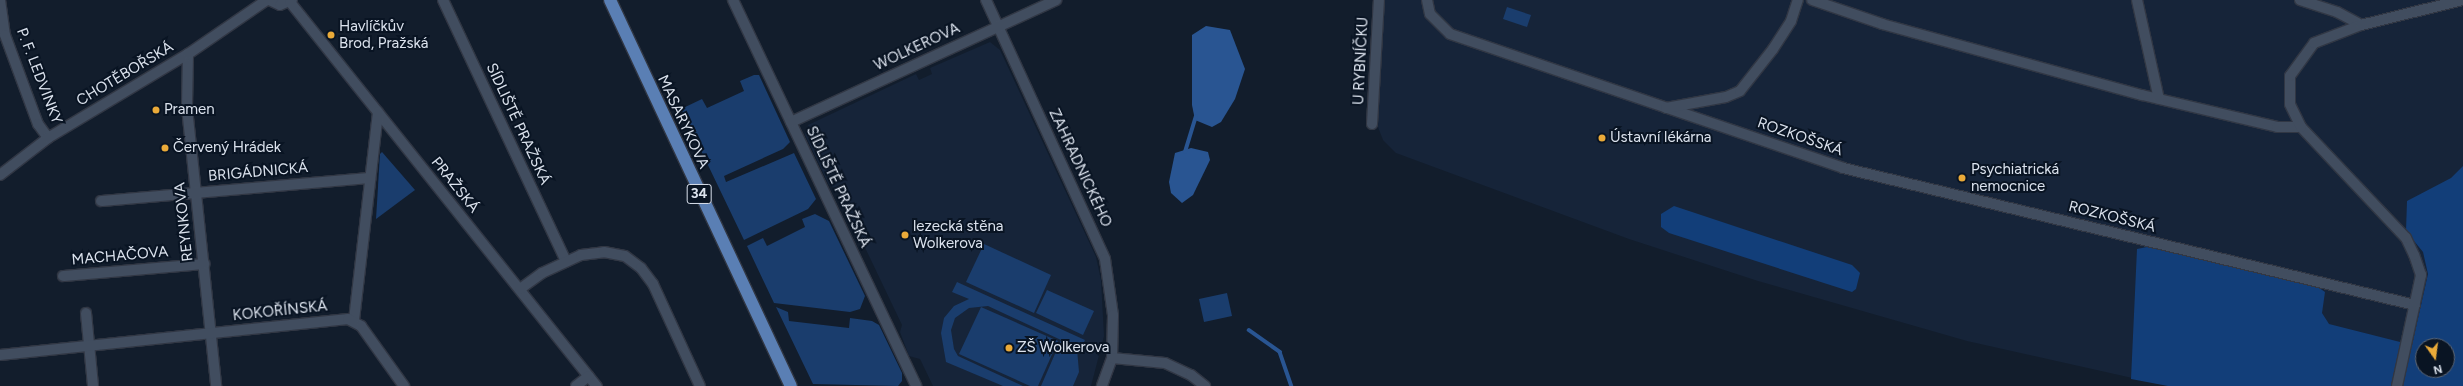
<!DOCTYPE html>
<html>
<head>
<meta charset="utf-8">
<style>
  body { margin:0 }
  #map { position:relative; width:2463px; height:386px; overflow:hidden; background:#121d2c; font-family:Figtree,sans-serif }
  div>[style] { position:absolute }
  .built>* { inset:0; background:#162439 }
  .green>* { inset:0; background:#1a3d6d }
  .forest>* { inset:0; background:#123e79 }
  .water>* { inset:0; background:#295592 }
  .stream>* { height:3.5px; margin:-1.75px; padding:0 1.75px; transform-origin:1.75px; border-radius:1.75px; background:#295592 }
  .roads { filter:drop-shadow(1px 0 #313744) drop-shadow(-1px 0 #313744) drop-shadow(0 1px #313744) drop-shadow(0 -1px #313744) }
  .minor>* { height:10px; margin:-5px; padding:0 5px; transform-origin:5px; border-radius:5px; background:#414d5f }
  .primary>* { height:12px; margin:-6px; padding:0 6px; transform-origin:6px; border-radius:6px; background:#5a7fb4 }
  .dots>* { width:11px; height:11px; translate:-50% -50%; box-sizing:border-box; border:2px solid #091423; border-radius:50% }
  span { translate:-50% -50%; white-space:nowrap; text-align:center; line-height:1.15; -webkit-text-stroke:4px #091423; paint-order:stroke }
  .shield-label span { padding:1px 3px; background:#091423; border:1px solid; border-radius:3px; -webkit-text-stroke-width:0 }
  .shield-label { font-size:14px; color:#dbe2ed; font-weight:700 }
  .poi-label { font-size:15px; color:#dbe2ed }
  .left { translate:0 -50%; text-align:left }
  .street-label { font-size:15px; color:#dbe2ed }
  .north { position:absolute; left:2415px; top:338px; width:40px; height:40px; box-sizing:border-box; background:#091423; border:1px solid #5d6674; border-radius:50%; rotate:166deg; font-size:11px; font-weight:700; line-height:16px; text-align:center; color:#dbe2ed }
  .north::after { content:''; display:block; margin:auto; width:14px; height:18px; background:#eaaa39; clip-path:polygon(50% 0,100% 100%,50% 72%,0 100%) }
</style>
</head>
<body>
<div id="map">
  <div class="built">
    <div style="clip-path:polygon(1384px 0,2463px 0,2463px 255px,2423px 346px,2423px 370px,2168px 386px,1967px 341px,1758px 281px,1629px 239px,1396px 153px,1383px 140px,1378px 127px)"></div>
    <div style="clip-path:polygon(990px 42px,1000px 50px,1096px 257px,1101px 280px,1104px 336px,1091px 386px,933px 386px,920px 359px,909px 356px,900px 332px,902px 325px,837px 189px,829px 185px,805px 135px,808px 125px,916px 74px,919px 80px,932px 74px,930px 68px)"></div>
  </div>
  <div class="green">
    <div style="clip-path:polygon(1507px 7px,1531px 15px,1527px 27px,1503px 19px)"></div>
    <div style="clip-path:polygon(754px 75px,759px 75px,790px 142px,783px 149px,724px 176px,726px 182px,794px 153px,816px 199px,808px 209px,744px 240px,681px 109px,702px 99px,707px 108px,744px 91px,740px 81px)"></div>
    <div style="clip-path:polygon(382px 152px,415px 190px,376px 219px,380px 154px)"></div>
    <div style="clip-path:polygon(815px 214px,829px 221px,865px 296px,860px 309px,850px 312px,774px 303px,747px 246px,763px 238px,767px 246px,805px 227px,802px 219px)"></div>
    <div style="clip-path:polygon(984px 244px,1051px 275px,1034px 313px,966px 282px)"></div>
    <div style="clip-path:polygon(957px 282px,1085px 340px,1080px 350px,1077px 349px,1079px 372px,1073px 386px,1041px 386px,1061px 340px,988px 306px,969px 308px,955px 318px,951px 330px,954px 349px,958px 356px,1023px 386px,1003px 386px,946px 362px,941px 333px,944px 318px,954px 306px,969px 299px,952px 292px)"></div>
    <div style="clip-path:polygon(1047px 290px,1094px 311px,1083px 335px,1036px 313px)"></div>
    <div style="clip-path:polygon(1227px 293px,1232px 316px,1204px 322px,1199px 299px)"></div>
    <div style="clip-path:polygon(776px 307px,788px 312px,789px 321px,849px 328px,850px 318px,872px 321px,879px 325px,902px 373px,902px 381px,898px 386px,813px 384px)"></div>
    <div style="clip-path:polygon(981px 307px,1058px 341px,1038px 386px,1030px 386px,959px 354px)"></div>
  </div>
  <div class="forest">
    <div style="clip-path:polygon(evenodd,2463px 166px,2463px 386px,2168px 386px,2131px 379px,2137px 249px,2147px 247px,2315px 285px,2325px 292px,2322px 313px,2329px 324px,2412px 345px,2428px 274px,2423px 252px,2406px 231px,2407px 201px,2451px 178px,2463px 166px,2423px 346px,2447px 346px,2447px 370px,2423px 370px,2423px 346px)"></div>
    <div style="clip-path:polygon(1674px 206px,1852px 265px,1860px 273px,1856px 289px,1852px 292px,1669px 233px,1661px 227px,1661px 214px)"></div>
  </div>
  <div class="water">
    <div style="clip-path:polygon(1206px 26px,1230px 30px,1245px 69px,1235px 99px,1221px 122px,1212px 127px,1195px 120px,1192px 105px,1192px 35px)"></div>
    <div style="clip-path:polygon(1191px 148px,1208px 152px,1210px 160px,1193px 195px,1182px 203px,1171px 193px,1169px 182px,1175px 153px)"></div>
  </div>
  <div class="stream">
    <div style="left:1185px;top:152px;width:37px;rotate:-73deg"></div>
    <div style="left:1249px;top:330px;width:38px;rotate:35deg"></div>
    <div style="left:1280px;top:352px;width:36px;rotate:71deg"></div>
  </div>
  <div class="roads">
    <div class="minor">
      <div style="left:0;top:0;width:35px;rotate:82deg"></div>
      <div style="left:5px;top:35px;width:95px;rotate:69.7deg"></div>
      <div style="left:38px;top:124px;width:17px;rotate:54deg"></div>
      <div style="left:269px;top:0;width:12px;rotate:24deg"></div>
      <div style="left:280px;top:5px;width:13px;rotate:-23deg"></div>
      <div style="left:443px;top:0;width:289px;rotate:64.8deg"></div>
      <div style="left:733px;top:0;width:427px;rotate:64.6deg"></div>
      <div style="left:986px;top:0;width:285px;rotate:65.3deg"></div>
      <div style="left:1105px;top:259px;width:57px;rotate:81.9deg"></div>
      <div style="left:1113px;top:315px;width:43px;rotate:91.3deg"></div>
      <div style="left:1112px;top:358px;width:30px;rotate:110deg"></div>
      <div style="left:1427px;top:0;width:14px;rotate:78deg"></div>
      <div style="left:1430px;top:14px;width:28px;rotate:45deg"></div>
      <div style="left:1450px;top:34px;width:415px;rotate:18.8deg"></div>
      <div style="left:1843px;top:168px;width:588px;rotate:13.47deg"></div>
      <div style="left:1812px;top:0;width:74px;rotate:18.9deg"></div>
      <div style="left:1882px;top:24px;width:270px;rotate:15.3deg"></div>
      <div style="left:2142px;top:95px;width:139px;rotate:13.3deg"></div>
      <div style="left:2277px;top:127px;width:24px"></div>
      <div style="left:2137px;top:0;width:101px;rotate:77.5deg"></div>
      <div style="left:2300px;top:0;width:39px;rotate:18deg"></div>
      <div style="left:2337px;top:12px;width:27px;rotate:28deg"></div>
      <div style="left:290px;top:2px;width:492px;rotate:51.4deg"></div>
      <div style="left:188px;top:54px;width:54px;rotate:91.1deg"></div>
      <div style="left:187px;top:108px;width:280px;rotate:84deg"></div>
      <div style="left:1666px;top:108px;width:61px;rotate:-10.4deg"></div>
      <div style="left:1726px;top:97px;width:15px;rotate:-23deg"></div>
      <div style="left:1740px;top:91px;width:53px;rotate:-51.8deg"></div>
      <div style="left:1773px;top:49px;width:33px;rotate:-57deg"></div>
      <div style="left:1791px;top:21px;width:22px;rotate:-72deg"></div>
      <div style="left:791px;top:122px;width:292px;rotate:-24.7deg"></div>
      <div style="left:1372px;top:124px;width:124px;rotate:-86.8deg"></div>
      <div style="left:0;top:175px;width:61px;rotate:-37.6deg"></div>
      <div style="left:48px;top:138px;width:163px;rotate:-31deg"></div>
      <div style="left:188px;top:54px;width:96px;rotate:-34.4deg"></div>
      <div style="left:101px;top:201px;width:270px;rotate:-4.9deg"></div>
      <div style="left:63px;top:276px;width:142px;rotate:-4.9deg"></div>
      <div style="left:520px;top:289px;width:27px;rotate:-36deg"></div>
      <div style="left:542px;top:273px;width:43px;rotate:-24.8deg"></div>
      <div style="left:581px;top:255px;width:23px;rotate:-7deg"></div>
      <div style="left:604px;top:252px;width:21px;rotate:11deg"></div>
      <div style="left:625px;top:256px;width:20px;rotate:37deg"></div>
      <div style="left:641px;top:268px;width:20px;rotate:53deg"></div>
      <div style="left:653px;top:284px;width:112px;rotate:65.3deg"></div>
      <div style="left:86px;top:313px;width:73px;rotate:84.5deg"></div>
      <div style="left:354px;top:320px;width:209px;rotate:-83.4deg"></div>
      <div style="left:0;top:355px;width:350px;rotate:-5.9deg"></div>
      <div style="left:348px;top:319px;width:15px;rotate:28deg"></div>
      <div style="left:361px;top:326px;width:74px;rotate:54.4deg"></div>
      <div style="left:1112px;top:358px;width:53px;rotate:5.4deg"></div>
      <div style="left:1165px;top:363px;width:29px;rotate:25deg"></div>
      <div style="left:1191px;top:375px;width:18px;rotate:38deg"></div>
      <div style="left:576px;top:386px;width:16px;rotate:-38deg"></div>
      <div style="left:2397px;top:386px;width:114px;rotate:-77.8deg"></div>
      <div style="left:2421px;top:275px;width:21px;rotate:-109deg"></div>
      <div style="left:2414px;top:255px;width:19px;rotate:-115deg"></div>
      <div style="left:2406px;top:238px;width:153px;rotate:-133.4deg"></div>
      <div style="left:2301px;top:127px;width:25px;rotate:-116deg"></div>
      <div style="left:2290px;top:104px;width:28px;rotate:-90deg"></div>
      <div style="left:2290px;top:76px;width:41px;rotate:-54deg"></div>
      <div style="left:2314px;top:43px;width:50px;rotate:-21deg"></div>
      <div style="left:2361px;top:25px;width:105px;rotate:-13.8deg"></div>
    </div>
    <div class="primary">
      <div style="left:610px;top:0;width:426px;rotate:64.9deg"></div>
    </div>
  </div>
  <div class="dots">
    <div style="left:331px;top:35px;background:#eaaa39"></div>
    <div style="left:156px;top:110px;background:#eaaa39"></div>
    <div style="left:1602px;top:138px;background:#eaaa39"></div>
    <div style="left:165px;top:148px;background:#eaaa39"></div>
    <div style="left:1962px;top:178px;background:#eaaa39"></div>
    <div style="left:905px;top:235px;background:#eaaa39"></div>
    <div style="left:1009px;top:348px;background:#eaaa39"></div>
  </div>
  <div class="shield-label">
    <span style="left:699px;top:194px">34</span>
  </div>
  <div class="poi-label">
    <span class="left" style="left:339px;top:35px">Havlíčkův<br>Brod, Pražská</span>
    <span class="left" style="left:164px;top:110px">Pramen</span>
    <span class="left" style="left:1610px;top:138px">Ústavní lékárna</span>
    <span class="left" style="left:173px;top:148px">Červený Hrádek</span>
    <span class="left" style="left:1971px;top:178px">Psychiatrická<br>nemocnice</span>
    <span class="left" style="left:913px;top:235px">lezecká stěna<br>Wolkerova</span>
    <span class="left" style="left:1017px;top:348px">ZŠ Wolkerova</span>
  </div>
  <div class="street-label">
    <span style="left:917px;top:47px;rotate:-25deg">WOLKEROVA</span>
    <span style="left:1361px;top:61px;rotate:-87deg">U RYBNÍČKU</span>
    <span style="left:125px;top:74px;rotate:-31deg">CHOTĚBOŘSKÁ</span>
    <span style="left:39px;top:76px;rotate:69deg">P. F. LEDVINKY</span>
    <span style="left:683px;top:122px;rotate:65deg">MASARYKOVA</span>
    <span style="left:518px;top:124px;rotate:65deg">SÍDLIŠTĚ PRAŽSKÁ</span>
    <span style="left:1800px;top:137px;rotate:19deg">ROZKOŠSKÁ</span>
    <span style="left:1080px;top:168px;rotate:65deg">ZAHRADNICKÉHO</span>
    <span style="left:258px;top:172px;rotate:-5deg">BRIGÁDNICKÁ</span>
    <span style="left:455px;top:185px;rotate:51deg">PRAŽSKÁ</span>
    <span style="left:838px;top:187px;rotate:65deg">SÍDLIŠTĚ PRAŽSKÁ</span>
    <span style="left:2112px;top:217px;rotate:14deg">ROZKOŠSKÁ</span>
    <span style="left:184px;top:222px;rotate:-96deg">REYNKOVA</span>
    <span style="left:120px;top:256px;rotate:-5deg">MACHAČOVA</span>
    <span style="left:280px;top:311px;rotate:-6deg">KOKOŘÍNSKÁ</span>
  </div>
  <div class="north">N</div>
</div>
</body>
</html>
